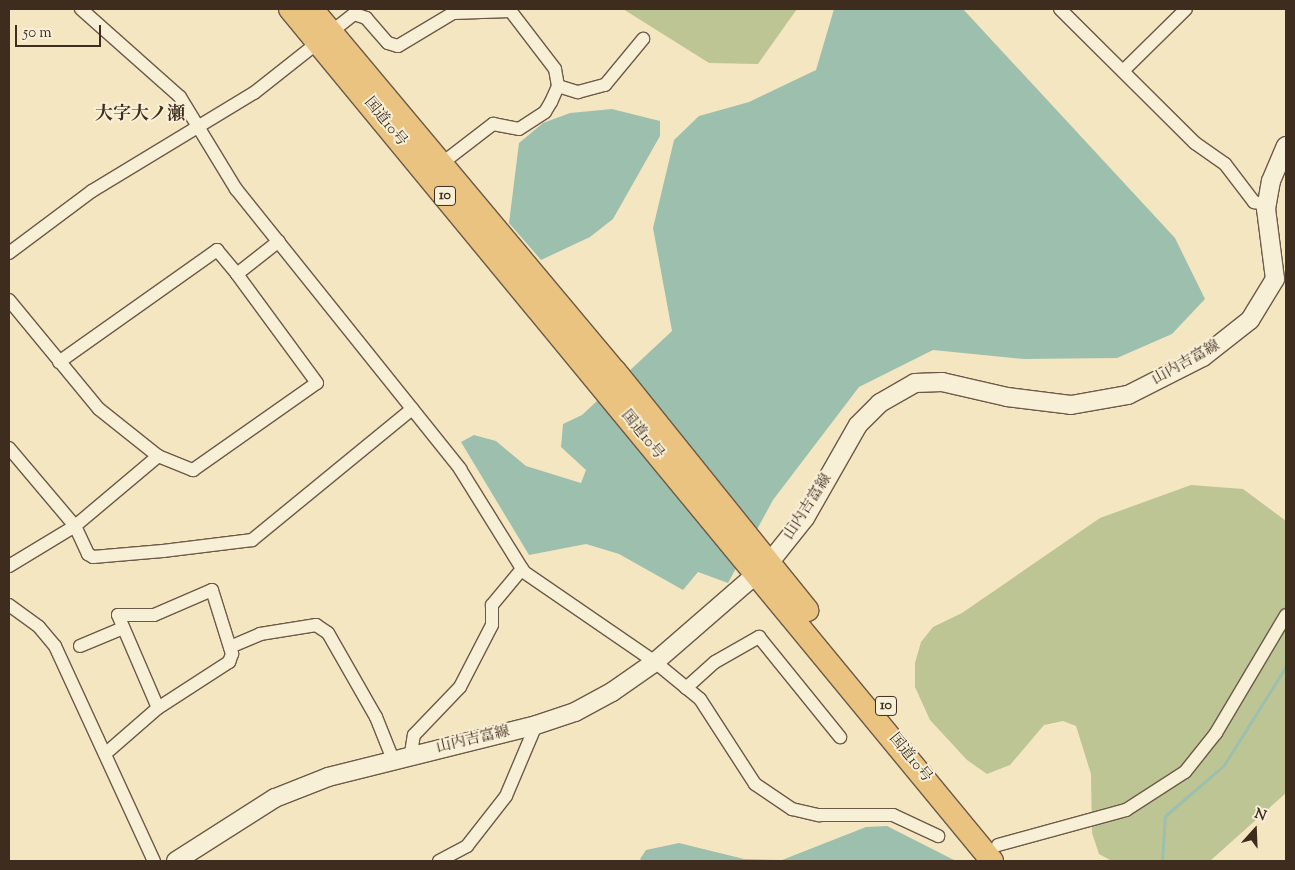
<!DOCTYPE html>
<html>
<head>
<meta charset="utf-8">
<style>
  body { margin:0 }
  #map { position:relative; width:1295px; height:870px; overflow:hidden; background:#f5e6c2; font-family:"Sorts Mill Goudy","Noto Serif JP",serif }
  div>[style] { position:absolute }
  .green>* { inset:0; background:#bcc593 }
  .water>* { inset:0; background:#9dc0ae }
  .stream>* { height:3px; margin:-1.5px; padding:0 1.5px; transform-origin:1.5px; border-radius:1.5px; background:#9dc0ae }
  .roads { filter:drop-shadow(1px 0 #6c5a48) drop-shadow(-1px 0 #6c5a48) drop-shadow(0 1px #6c5a48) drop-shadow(0 -1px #6c5a48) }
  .street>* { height:12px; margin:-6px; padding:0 6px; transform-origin:6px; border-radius:6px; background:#f8efd7 }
  .secondary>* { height:18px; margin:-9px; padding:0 9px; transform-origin:9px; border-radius:9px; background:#f8efd7 }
  .highway>* { height:22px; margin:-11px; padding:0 11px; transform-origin:11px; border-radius:11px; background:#eac381 }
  span { translate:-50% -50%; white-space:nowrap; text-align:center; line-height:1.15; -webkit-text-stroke:4px #f8efd7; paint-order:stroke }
  .shield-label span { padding:1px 4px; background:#f8efd7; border:1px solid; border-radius:4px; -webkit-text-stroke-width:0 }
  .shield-label { font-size:14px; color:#3e2c1f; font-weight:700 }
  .street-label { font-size:15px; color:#3e2c1f }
  .quarter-label { font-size:18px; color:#3e2c1f; font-weight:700 }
  .frame { position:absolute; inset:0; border:10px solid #3e2c1f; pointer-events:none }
  .north { position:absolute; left:1230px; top:805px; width:50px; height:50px; -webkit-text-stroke:4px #f8efd7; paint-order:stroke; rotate:20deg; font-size:14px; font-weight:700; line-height:20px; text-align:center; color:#3e2c1f }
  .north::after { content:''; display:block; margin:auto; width:18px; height:22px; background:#3e2c1f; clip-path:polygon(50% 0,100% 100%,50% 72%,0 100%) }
  .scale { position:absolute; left:15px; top:25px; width:86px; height:22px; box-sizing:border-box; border:2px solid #3e2c1f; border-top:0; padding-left:6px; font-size:15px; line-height:18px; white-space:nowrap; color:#3e2c1f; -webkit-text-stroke:4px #f8efd7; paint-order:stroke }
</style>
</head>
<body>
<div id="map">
  <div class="green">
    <div style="clip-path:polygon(623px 9px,797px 9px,758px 64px,709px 63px)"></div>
    <div style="clip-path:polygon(1191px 485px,1243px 489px,1286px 521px,1286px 793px,1210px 861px,1112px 861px,1099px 854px,1092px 833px,1091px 774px,1076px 726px,1063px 721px,1044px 725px,1010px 765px,987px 774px,967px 760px,930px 720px,915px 687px,915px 663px,921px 642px,933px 627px,962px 613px,1100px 518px)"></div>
  </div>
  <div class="water">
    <div style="clip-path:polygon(834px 9px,963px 9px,1175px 238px,1205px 299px,1172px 334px,1117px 358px,1024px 359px,933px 350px,859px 387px,773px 500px,728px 583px,698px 572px,683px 590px,619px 554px,586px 544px,529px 555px,461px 442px,474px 435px,496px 441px,526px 466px,581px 483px,586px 470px,561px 447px,563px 424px,582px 415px,672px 331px,653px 228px,674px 140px,699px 116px,749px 102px,816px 70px)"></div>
    <div style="clip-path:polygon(612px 109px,660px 121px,660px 136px,613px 219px,590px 237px,541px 260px,509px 223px,519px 143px,543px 123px,570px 113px)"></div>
    <div style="clip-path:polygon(887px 826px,956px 861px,642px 861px,640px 859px,646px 850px,679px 843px,744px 859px,782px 860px,866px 827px)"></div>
  </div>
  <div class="stream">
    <div style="left:1162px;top:861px;width:45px;rotate:-86.2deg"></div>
    <div style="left:1165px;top:816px;width:78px;rotate:-40.8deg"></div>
    <div style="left:1224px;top:765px;width:117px;rotate:-57.9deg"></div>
  </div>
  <div class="roads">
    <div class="street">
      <div style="left:81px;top:9px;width:132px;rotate:41.6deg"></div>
      <div style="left:180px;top:97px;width:108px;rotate:58.7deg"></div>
      <div style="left:236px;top:189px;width:359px;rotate:51.3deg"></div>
      <div style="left:460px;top:469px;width:121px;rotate:58.1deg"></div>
      <div style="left:524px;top:572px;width:159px;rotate:34.5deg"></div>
      <div style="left:655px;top:662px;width:58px;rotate:39.4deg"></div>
      <div style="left:700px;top:699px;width:101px;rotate:57.1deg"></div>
      <div style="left:755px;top:784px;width:45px;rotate:34deg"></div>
      <div style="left:792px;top:809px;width:28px;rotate:13deg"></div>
      <div style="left:819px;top:815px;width:74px"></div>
      <div style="left:893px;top:815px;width:50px;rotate:25deg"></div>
      <div style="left:1060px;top:9px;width:190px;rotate:44.8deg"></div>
      <div style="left:1195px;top:143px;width:37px;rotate:35deg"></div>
      <div style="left:1225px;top:164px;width:48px;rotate:52.7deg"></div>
      <div style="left:1254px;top:202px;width:13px;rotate:13deg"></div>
      <div style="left:1123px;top:71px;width:88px;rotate:-44.5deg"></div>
      <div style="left:558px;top:86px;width:21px;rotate:17deg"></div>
      <div style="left:578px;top:92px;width:28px;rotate:-15deg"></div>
      <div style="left:605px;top:85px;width:60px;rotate:-50.4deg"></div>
      <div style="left:441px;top:164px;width:66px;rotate:-37.6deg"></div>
      <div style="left:493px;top:124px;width:26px;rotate:11deg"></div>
      <div style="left:519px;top:129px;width:31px;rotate:-33deg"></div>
      <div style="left:545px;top:112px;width:12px;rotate:-59deg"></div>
      <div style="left:551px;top:102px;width:17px;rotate:-66deg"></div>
      <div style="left:558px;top:86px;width:17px;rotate:-100deg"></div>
      <div style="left:555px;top:69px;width:76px;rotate:-127.5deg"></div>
      <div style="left:9px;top:253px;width:104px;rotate:-36.8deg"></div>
      <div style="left:92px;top:191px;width:189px;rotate:-31.2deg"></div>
      <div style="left:254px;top:93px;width:127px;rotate:-38.3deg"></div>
      <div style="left:354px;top:14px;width:13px;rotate:18deg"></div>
      <div style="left:366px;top:18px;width:33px;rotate:49deg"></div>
      <div style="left:388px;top:43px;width:10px;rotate:17deg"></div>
      <div style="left:398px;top:46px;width:64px;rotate:-31deg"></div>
      <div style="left:453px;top:13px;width:57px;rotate:-2deg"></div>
      <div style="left:9px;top:300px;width:141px;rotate:50.5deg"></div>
      <div style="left:99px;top:409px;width:75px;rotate:38.5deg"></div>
      <div style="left:158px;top:456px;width:38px;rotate:22deg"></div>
      <div style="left:193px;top:470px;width:151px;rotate:-35.1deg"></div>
      <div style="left:317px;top:383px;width:135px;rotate:-126.3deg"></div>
      <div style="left:237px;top:274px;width:53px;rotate:-38.2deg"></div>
      <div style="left:59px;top:362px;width:194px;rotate:-35.3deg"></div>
      <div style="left:217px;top:250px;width:31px;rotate:50deg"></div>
      <div style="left:9px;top:448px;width:102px;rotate:49.8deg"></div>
      <div style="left:75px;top:526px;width:31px;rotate:65deg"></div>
      <div style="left:88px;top:554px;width:6px;rotate:31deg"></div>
      <div style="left:93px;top:557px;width:70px;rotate:-4.9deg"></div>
      <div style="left:163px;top:551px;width:90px;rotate:-7deg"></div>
      <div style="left:252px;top:540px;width:207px;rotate:-39.3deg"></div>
      <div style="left:9px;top:566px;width:77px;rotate:-31.2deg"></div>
      <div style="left:75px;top:526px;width:109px;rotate:-40.1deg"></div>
      <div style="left:9px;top:605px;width:37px;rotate:36deg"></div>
      <div style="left:39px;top:627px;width:25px;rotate:50deg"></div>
      <div style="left:55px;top:646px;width:237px;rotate:65.3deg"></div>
      <div style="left:80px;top:646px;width:47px;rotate:-22.7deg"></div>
      <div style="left:230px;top:647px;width:33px;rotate:-23deg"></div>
      <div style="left:260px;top:634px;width:57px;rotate:-9.1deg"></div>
      <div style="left:316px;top:625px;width:14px;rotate:34deg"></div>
      <div style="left:328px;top:633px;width:97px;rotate:60.3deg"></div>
      <div style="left:376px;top:717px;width:43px;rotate:68.2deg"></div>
      <div style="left:686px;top:688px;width:39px;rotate:-42deg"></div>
      <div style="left:715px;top:662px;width:51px;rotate:-29.6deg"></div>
      <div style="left:759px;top:637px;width:129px;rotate:51deg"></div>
      <div style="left:411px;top:753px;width:18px;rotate:-81deg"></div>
      <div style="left:414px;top:735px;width:66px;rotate:-46.2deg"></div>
      <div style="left:460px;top:687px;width:70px;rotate:-62.7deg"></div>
      <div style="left:492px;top:625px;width:20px;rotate:-90deg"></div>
      <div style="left:492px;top:605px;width:47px;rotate:-50.2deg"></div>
      <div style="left:105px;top:754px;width:70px;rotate:-41deg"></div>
      <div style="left:158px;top:708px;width:85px;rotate:-32.9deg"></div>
      <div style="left:229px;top:662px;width:9px;rotate:-69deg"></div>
      <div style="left:232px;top:654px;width:67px;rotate:-107.4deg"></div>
      <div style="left:212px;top:590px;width:63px;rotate:156.7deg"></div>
      <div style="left:154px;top:615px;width:36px;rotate:180deg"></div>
      <div style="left:118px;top:615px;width:101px;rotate:66.7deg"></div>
      <div style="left:998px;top:845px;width:133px;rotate:-15.3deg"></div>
      <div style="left:1126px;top:810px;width:70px;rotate:-32.8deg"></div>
      <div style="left:1185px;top:772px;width:50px;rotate:-51.5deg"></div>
      <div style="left:1216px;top:733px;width:137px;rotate:-59.3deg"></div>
      <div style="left:439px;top:861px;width:32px;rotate:-28deg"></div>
      <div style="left:467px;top:846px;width:63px;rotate:-52deg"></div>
      <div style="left:506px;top:796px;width:77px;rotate:-67.1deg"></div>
    </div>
    <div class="secondary">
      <div style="left:176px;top:861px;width:117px;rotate:-32.5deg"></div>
      <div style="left:275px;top:798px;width:57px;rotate:-21.6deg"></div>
      <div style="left:328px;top:777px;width:214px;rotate:-14deg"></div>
      <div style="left:536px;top:725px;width:41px;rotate:-18.4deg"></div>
      <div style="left:575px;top:712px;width:42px;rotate:-28.4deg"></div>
      <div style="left:612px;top:692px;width:52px;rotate:-34.9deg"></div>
      <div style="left:655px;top:662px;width:151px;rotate:-41deg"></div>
      <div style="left:769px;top:563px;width:58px;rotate:-51.3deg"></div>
      <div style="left:805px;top:518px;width:107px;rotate:-60.3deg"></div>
      <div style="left:858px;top:425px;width:31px;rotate:-45deg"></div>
      <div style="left:880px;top:403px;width:40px;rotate:-29.7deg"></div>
      <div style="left:915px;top:383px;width:27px;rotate:-2deg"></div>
      <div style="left:942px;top:382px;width:67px;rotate:13deg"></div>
      <div style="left:1007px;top:397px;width:64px;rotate:7.1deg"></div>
      <div style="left:1071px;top:405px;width:58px;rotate:-10deg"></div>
      <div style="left:1128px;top:395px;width:84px;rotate:-26.9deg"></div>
      <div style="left:1203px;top:357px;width:60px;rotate:-38.2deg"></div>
      <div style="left:1250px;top:320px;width:48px;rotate:-58.6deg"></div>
      <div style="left:1275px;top:279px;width:71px;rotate:-97.3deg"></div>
      <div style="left:1266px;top:209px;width:28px;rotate:-80deg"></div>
      <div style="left:1271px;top:181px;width:38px;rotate:-67deg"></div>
    </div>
    <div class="highway">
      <div style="left:290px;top:9px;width:1104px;rotate:50.51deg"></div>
      <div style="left:312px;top:9px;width:472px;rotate:50.1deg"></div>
      <div style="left:615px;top:371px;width:307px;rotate:51.2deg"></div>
    </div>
  </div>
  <div class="shield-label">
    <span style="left:445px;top:196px">10</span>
    <span style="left:886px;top:706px">10</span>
  </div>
  <div class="street-label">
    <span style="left:385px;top:122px;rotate:51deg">国道10号</span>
    <span style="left:1186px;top:363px;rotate:-29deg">山内吉富線</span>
    <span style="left:642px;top:435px;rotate:51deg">国道10号</span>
    <span style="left:808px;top:507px;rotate:-57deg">山内吉富線</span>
    <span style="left:473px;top:740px;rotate:-13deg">山内吉富線</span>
    <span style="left:910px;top:758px;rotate:51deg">国道10号</span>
  </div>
  <div class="quarter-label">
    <span style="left:140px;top:115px">大字大ノ瀬</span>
  </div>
  <div class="frame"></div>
  <div class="north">N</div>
  <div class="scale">50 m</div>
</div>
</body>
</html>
